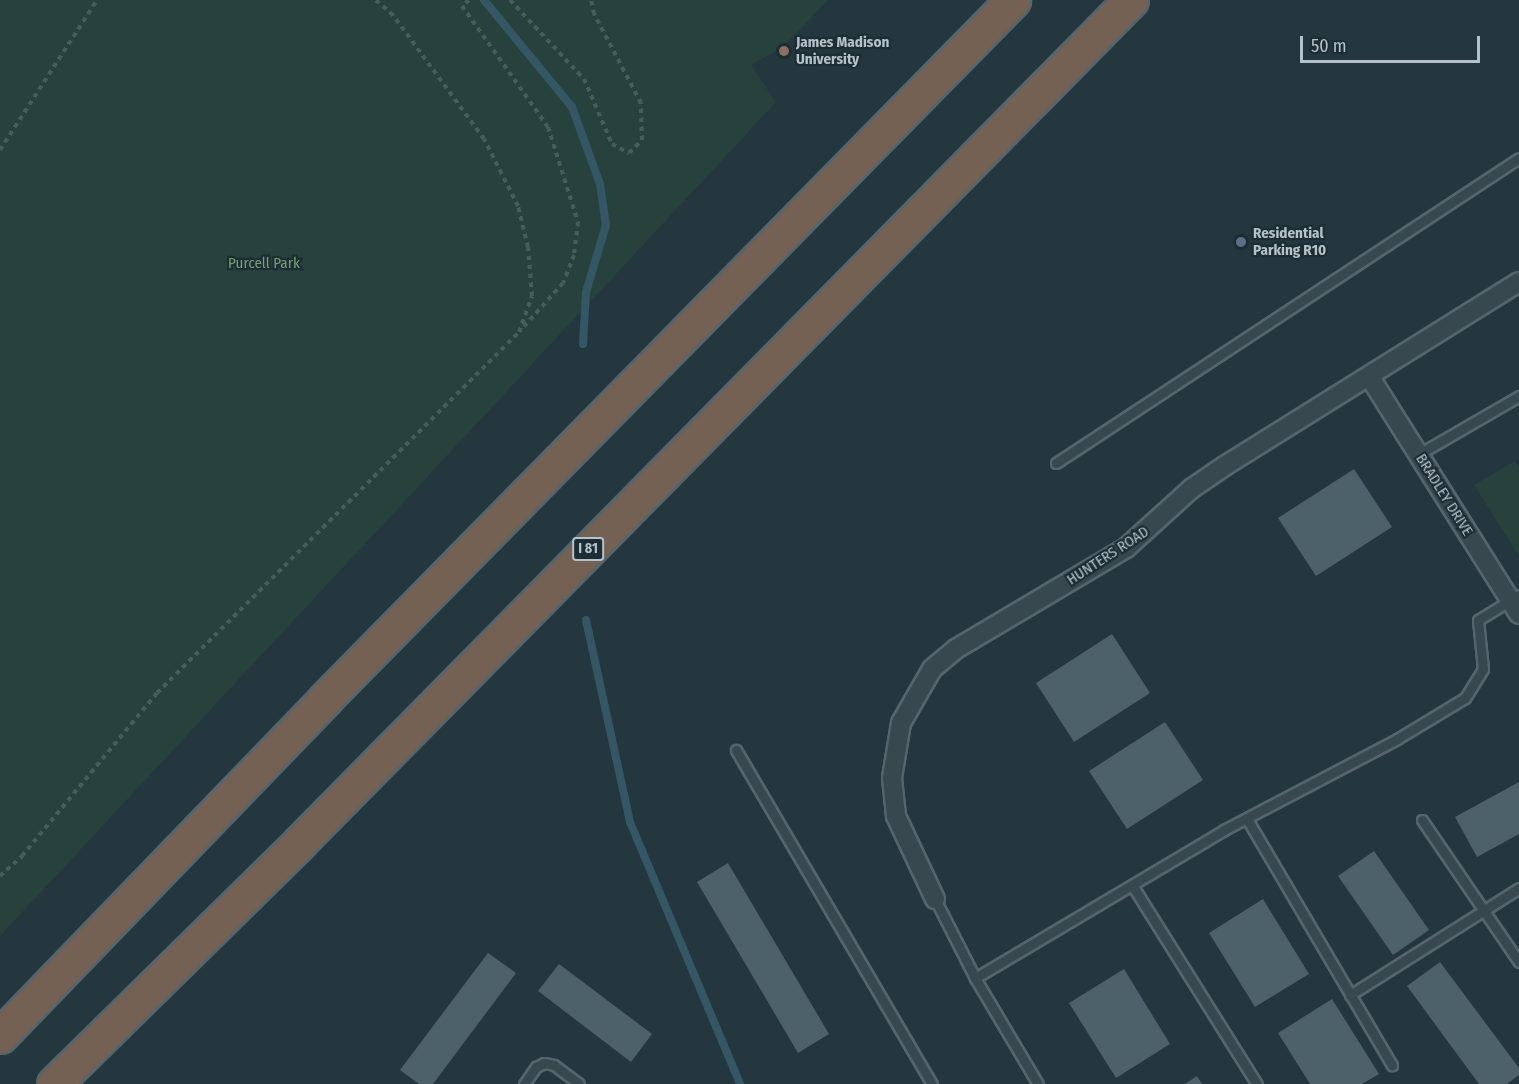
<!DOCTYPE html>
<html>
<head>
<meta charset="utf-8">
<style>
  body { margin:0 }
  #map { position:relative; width:1519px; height:1084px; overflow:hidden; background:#24373f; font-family:"Fira Sans Condensed",sans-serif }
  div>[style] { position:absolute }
  .green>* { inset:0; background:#27423d }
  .stream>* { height:8px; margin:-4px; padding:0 4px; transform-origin:4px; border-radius:4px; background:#355665 }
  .building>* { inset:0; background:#4c616a }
  .path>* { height:4px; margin-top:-2px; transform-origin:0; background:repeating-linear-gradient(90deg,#465e5a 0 4.5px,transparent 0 9px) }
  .roads { filter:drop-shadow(2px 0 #56656d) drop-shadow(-2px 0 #56656d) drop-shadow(0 2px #56656d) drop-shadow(0 -2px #56656d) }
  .service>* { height:9px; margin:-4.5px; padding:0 4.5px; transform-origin:4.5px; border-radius:4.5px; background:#38484f }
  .minor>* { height:18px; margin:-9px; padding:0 9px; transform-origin:9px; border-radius:9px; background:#38484f }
  .motorway>* { height:33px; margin:-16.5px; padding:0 16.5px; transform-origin:16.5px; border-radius:16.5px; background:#756054 }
  .dots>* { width:16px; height:16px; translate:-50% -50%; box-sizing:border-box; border:3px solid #1d2d34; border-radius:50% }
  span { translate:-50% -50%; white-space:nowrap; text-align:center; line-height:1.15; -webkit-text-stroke:4.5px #1d2d34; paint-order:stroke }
  .shield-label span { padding:2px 4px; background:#1d2d34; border:2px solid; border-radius:4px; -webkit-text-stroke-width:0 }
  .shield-label { font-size:14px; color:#b4c2ca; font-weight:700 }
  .poi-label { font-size:15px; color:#b4c2ca; font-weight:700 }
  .left { translate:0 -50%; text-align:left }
  .park-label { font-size:15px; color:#73a171 }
  .street-label { font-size:15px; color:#b4c2ca }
  .scale { position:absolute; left:1300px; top:36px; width:180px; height:27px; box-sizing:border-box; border:3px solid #b4c2ca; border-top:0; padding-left:8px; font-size:18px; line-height:21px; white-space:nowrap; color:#b4c2ca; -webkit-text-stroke:4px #1d2d34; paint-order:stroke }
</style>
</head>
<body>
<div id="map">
  <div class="green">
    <div style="clip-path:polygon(0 0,828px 0,783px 47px,751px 65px,776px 102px,0 936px)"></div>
    <div style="clip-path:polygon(1515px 461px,1519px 468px,1519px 556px,1474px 485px)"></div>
  </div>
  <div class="stream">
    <div style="left:484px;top:0;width:139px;rotate:50.6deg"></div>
    <div style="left:572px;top:107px;width:82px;rotate:70deg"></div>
    <div style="left:600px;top:184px;width:41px;rotate:81.7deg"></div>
    <div style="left:606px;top:225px;width:70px;rotate:106.6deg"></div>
    <div style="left:586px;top:292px;width:52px;rotate:93.3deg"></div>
    <div style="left:586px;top:620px;width:207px;rotate:77.7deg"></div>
    <div style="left:630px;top:822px;width:284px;rotate:67.2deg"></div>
  </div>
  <div class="building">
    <div style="clip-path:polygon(1354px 469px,1392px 527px,1316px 576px,1278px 518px)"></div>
    <div style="clip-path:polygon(1112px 634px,1150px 693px,1074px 742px,1036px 683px)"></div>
    <div style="clip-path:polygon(1165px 722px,1203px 780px,1127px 829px,1089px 771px)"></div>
    <div style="clip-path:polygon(1519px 782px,1519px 834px,1477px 857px,1455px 817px)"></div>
    <div style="clip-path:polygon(1374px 851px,1429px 930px,1393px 955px,1338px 876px)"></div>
    <div style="clip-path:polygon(728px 863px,829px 1034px,798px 1053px,697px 882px)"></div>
    <div style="clip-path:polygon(1263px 899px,1309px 974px,1255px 1007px,1209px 933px)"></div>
    <div style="clip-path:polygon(488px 953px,516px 973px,433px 1084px,419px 1084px,400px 1070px)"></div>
    <div style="clip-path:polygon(1440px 962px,1519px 1068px,1519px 1075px,1507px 1084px,1479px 1084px,1407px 986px)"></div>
    <div style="clip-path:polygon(559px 964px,652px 1034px,631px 1062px,538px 991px)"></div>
    <div style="clip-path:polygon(1124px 969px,1170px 1044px,1116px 1078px,1069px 1003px)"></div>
    <div style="clip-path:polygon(1332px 999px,1379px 1074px,1362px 1084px,1310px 1084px,1278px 1033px)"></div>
    <div style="clip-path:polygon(1197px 1076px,1202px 1084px,1185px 1084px)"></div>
  </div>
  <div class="path">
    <div style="left:469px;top:0;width:9px;rotate:139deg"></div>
    <div style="left:462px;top:6px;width:148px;rotate:54.6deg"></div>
    <div style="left:548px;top:127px;width:100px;rotate:72.5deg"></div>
    <div style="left:578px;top:222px;width:33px;rotate:97deg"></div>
    <div style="left:574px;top:255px;width:30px;rotate:111deg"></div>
    <div style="left:563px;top:283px;width:64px;rotate:131.9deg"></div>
    <div style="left:510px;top:0;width:108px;rotate:46.9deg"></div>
    <div style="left:584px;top:79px;width:71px;rotate:66.7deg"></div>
    <div style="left:612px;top:144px;width:19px;rotate:28deg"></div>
    <div style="left:629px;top:153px;width:18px;rotate:-45deg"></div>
    <div style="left:642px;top:140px;width:37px;rotate:-92deg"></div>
    <div style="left:641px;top:103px;width:101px;rotate:-117.8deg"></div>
    <div style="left:594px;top:14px;width:14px;rotate:-102deg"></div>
    <div style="left:0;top:150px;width:179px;rotate:-57.1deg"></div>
    <div style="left:0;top:876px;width:30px;rotate:-42deg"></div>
    <div style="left:22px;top:856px;width:212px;rotate:-50.4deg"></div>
    <div style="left:157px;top:693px;width:511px;rotate:-44.92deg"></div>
    <div style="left:519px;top:332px;width:38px;rotate:-70deg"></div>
    <div style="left:532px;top:296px;width:49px;rotate:-94.7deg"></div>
    <div style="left:528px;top:247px;width:42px;rotate:-103.7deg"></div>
    <div style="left:518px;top:206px;width:75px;rotate:-116.9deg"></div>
    <div style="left:484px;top:139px;width:154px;rotate:-126.3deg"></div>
    <div style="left:393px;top:15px;width:23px;rotate:-139deg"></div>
  </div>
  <div class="roads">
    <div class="service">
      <div style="left:1419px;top:454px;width:116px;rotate:-30.1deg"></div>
      <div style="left:1056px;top:463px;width:554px;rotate:-33.37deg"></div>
      <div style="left:736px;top:750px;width:387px;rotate:59.6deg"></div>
      <div style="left:1247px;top:819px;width:286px;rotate:59.5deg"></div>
      <div style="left:1422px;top:820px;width:172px;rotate:55.7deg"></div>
      <div style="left:1132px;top:885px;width:235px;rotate:57.9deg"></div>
      <div style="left:935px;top:899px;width:89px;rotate:63.1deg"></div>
      <div style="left:975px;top:978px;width:123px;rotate:59.3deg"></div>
      <div style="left:975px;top:978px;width:290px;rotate:-30.7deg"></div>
      <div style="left:1224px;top:830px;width:195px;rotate:-27.7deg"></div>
      <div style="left:1397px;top:739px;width:79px;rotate:-31.1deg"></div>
      <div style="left:1465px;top:698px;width:34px;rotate:-58deg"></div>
      <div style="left:1483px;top:669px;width:49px;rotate:-95.8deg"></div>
      <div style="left:1478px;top:620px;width:48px;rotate:-31.4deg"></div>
      <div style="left:1350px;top:995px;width:200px;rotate:-32.3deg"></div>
      <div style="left:524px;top:1084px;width:21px;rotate:-55deg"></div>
      <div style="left:536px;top:1067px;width:9px;rotate:-27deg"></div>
      <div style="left:544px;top:1063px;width:10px;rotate:11deg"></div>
      <div style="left:554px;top:1065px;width:31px;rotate:37deg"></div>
    </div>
    <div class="minor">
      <div style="left:1369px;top:376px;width:281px;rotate:57.8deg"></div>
      <div style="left:935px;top:899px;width:92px;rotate:-115.2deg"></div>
      <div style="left:896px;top:816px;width:38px;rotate:-96deg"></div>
      <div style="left:892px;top:778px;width:56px;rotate:-80.7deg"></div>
      <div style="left:901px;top:723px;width:62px;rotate:-60.1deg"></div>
      <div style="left:932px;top:669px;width:31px;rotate:-40deg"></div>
      <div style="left:956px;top:649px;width:198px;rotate:-30.7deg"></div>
      <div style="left:1126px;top:548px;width:88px;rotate:-42.2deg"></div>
      <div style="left:1191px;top:489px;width:42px;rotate:-34.4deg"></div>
      <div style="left:1226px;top:465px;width:345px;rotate:-32deg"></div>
    </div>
    <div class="motorway">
      <div style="left:0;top:1036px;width:468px;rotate:-46deg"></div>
      <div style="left:325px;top:699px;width:981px;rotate:-45.45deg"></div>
      <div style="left:54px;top:1084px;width:345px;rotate:-44.5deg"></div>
      <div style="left:300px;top:842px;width:1183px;rotate:-45.38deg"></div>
    </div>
  </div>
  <div class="dots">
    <div style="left:784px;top:51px;background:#8d6e63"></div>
    <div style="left:1241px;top:242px;background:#5c6f8a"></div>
  </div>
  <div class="shield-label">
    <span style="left:588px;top:549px">I 81</span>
  </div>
  <div class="poi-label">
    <span class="left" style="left:796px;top:51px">James Madison<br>University</span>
    <span class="left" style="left:1253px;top:242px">Residential<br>Parking R10</span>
  </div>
  <div class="park-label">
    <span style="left:264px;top:264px">Purcell Park</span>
  </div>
  <div class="street-label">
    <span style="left:1444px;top:495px;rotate:58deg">BRADLEY DRIVE</span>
    <span style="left:1108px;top:556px;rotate:-33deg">HUNTERS ROAD</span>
  </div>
  <div class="scale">50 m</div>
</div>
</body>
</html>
